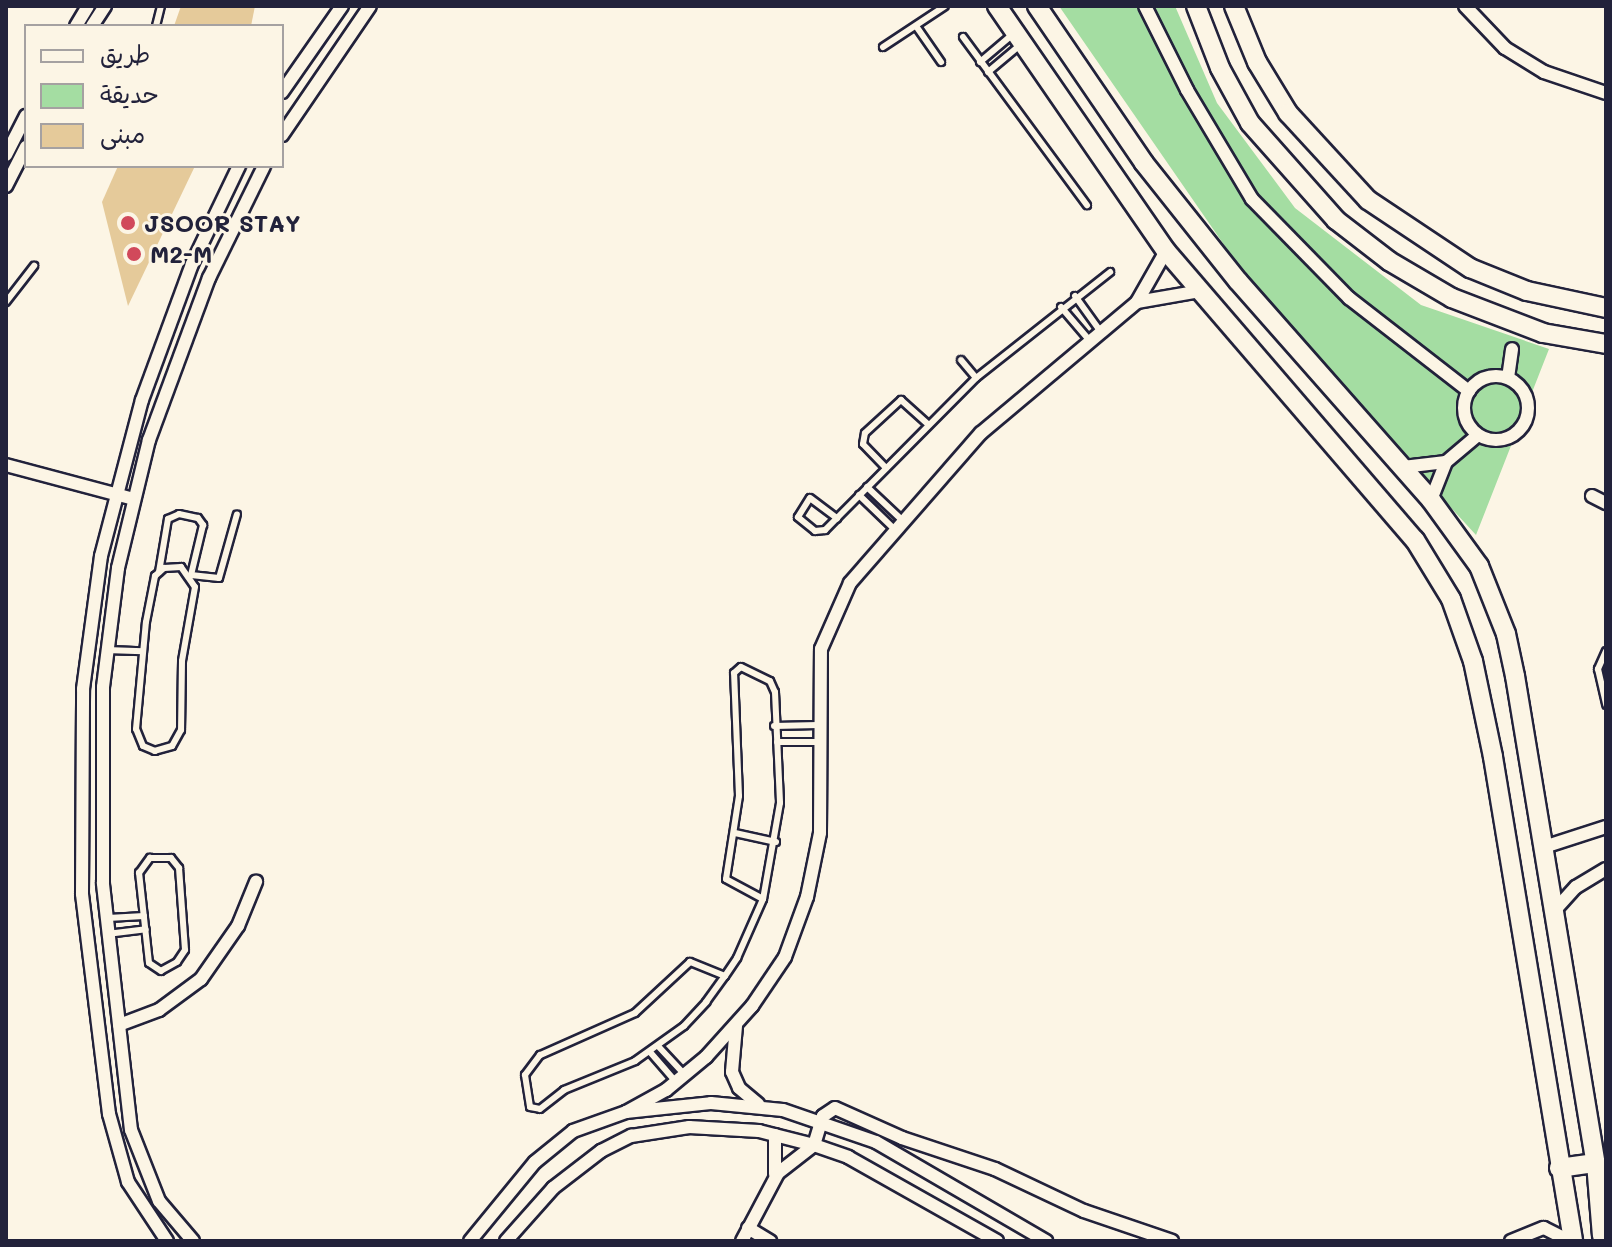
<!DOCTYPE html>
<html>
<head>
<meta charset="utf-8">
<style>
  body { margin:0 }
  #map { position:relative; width:1612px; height:1247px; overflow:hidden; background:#fcf5e5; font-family:Mali,"Playpen Sans Arabic",sans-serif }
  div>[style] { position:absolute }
  .green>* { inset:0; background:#a4dda2 }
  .building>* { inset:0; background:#e5ca9a }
  .roads { filter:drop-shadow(2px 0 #22223b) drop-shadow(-2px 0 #22223b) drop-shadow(0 2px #22223b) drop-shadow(0 -2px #22223b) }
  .lane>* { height:6px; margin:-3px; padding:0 3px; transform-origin:3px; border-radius:3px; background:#fcf5e5 }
  .street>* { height:12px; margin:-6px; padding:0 6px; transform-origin:6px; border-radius:6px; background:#fcf5e5 }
  .street>.ring { margin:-6px; padding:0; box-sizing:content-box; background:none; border:12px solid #fcf5e5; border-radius:50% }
  .secondary>* { height:18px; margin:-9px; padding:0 9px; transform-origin:9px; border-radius:9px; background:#fcf5e5 }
  .dots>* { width:22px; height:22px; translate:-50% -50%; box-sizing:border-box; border:4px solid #fcf5e5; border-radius:50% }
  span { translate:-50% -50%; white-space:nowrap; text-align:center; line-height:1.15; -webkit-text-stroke:6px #fcf5e5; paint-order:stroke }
  .poi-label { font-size:24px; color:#22223b; font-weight:700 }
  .left { translate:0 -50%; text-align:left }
  .frame { position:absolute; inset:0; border:8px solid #22223b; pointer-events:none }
  .legend { position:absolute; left:24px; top:24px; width:260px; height:144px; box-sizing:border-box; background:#fcf5e5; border:2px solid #a5a1a1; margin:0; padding:10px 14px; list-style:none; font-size:24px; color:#22223b }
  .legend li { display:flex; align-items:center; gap:16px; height:40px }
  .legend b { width:40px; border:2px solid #a5a1a1 }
</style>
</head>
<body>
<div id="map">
  <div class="green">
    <div style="clip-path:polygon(1059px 6px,1175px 6px,1217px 103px,1295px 208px,1421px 305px,1549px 349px,1476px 535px,1267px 307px)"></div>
  </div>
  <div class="building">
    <div style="clip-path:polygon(181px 6px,255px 6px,251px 26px,174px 26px)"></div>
    <div style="clip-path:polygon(118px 166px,195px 166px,128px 306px,102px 202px)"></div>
  </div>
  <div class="roads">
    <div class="lane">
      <div style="left:156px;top:26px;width:21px;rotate:-76deg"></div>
      <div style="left:916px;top:26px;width:44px;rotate:55.2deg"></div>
      <div style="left:963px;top:37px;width:209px;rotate:53.6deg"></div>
      <div style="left:883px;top:47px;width:74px;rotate:-33.5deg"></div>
      <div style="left:980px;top:62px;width:42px;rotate:-40.2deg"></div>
      <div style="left:988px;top:72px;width:40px;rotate:-40deg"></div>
      <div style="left:1075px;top:296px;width:44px;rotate:54.2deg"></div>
      <div style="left:6px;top:302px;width:46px;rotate:-52.1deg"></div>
      <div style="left:1061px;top:307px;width:45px;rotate:49.5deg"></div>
      <div style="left:961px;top:360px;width:23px;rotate:50deg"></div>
      <div style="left:886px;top:468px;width:33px;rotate:-134deg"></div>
      <div style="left:863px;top:444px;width:11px;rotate:-80deg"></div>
      <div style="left:865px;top:433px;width:49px;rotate:-42.5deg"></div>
      <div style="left:901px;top:400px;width:36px;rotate:42deg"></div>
      <div style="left:867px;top:487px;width:47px;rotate:43.3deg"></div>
      <div style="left:859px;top:495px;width:47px;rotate:44.1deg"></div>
      <div style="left:810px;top:498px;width:34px;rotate:37deg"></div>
      <div style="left:837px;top:518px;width:17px;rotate:135deg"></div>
      <div style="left:825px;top:530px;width:10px;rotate:174deg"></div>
      <div style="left:815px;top:531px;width:22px;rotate:-141deg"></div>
      <div style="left:798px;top:517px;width:22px;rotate:-58deg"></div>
      <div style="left:837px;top:518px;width:197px;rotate:-45.2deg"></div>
      <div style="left:976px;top:378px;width:171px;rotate:-38.3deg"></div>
      <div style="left:181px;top:567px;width:24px;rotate:55deg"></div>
      <div style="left:195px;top:587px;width:75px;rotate:100deg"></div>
      <div style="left:182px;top:661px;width:69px;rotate:90.8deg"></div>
      <div style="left:181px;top:730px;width:18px;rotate:119deg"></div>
      <div style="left:172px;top:746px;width:18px;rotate:164deg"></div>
      <div style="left:155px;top:751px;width:13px;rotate:-157deg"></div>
      <div style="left:143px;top:746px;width:18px;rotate:-112deg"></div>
      <div style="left:136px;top:729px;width:107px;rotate:-84.7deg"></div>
      <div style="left:146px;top:622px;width:47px;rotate:-78.9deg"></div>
      <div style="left:155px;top:576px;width:12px;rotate:-42deg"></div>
      <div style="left:164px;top:568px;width:17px;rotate:-3deg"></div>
      <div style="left:159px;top:572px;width:54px;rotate:-80.4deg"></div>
      <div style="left:168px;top:519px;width:12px;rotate:-24deg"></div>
      <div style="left:179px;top:514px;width:19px;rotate:12deg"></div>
      <div style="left:198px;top:518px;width:9px;rotate:54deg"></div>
      <div style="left:203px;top:525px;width:51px;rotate:103.5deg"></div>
      <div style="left:191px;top:575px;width:28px;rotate:6deg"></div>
      <div style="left:219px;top:578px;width:66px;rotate:-74.3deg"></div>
      <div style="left:106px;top:650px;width:37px;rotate:2deg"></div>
      <div style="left:1606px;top:651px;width:20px;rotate:114deg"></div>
      <div style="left:1598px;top:669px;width:37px;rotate:77deg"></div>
      <div style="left:741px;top:667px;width:32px;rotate:26deg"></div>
      <div style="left:770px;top:681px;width:12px;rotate:66deg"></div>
      <div style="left:775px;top:692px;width:111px;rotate:87.4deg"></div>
      <div style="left:780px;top:803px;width:97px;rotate:100deg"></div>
      <div style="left:763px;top:899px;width:42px;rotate:-151.6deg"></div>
      <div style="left:726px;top:879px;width:84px;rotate:-81.1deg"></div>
      <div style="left:739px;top:796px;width:123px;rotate:-92.3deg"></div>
      <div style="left:734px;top:673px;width:9px;rotate:-41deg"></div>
      <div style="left:774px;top:726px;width:44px;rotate:-1.3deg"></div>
      <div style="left:777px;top:742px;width:42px"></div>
      <div style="left:735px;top:833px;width:42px;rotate:12.4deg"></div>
      <div style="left:150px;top:858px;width:21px"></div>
      <div style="left:171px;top:858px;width:13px;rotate:51deg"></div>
      <div style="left:179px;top:868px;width:82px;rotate:85.8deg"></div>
      <div style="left:185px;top:950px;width:14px;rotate:124deg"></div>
      <div style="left:177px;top:962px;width:18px;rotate:151deg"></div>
      <div style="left:161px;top:971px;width:14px;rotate:-146deg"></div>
      <div style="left:149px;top:963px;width:91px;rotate:-96.3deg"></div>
      <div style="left:139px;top:873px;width:19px;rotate:-54deg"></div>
      <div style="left:108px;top:918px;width:36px;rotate:-3deg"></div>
      <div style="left:107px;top:934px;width:39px;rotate:-7deg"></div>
      <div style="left:725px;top:976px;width:38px;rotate:-158deg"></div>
      <div style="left:690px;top:962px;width:75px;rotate:137.2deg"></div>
      <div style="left:635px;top:1013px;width:104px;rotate:156.1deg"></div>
      <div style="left:540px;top:1055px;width:25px;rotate:127deg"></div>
      <div style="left:525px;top:1075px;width:32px;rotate:81deg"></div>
      <div style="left:530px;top:1107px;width:10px;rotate:11deg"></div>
      <div style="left:540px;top:1109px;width:31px;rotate:-38deg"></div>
      <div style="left:564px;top:1090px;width:77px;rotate:-22.2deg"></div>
      <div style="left:635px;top:1061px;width:60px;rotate:-35.5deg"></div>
      <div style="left:684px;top:1026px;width:33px;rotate:-47deg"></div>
      <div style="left:706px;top:1002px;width:32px;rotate:-54deg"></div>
      <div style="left:725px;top:976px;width:22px;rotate:-56deg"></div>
      <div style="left:737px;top:958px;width:64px;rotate:-66.2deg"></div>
      <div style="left:658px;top:1046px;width:40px;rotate:47deg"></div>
      <div style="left:650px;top:1052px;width:40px;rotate:49deg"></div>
    </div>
    <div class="street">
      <div style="left:1145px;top:6px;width:94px;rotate:63.4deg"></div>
      <div style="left:1187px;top:90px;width:127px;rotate:59.2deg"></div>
      <div style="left:1252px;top:199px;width:139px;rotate:45.6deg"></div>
      <div style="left:1349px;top:298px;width:152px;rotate:37.8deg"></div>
      <div style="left:1465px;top:6px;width:58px;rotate:46.4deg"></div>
      <div style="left:1505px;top:48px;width:46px;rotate:31.6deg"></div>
      <div style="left:1544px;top:72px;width:65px;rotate:18.7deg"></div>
      <div style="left:76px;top:26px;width:23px;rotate:-59deg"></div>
      <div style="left:92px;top:26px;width:24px;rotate:-57deg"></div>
      <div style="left:282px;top:92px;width:105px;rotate:-55.1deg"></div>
      <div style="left:282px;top:135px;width:156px;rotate:-55.7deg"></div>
      <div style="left:6px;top:155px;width:44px;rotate:-62.9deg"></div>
      <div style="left:6px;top:186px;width:44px;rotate:-62.9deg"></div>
      <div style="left:1137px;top:302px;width:65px;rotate:-9.8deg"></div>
      <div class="ring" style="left:1464px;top:376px;width:52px;height:52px"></div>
      <div style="left:1508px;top:378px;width:29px;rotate:-82deg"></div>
      <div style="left:6px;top:465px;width:132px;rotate:14.9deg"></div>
      <div style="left:1403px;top:467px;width:43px;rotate:-6.6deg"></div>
      <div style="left:1592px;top:496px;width:16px;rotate:27deg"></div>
      <div style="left:1431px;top:500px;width:41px;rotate:-68.5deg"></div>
      <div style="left:1446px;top:462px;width:42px;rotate:-40.2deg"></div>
      <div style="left:1544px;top:847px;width:65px;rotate:-17.9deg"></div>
      <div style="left:1555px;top:910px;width:31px;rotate:-48deg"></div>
      <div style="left:1576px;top:887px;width:35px;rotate:-31deg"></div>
      <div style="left:119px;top:1025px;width:43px;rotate:-20.6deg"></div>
      <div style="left:159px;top:1010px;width:52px;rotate:-36.4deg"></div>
      <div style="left:201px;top:979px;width:65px;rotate:-55.1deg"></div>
      <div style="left:238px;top:926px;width:48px;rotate:-67.8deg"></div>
      <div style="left:736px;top:1026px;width:46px;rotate:95deg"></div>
      <div style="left:732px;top:1072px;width:17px;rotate:66deg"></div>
      <div style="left:739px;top:1088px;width:25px;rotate:40deg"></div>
      <div style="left:626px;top:1112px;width:46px;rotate:-28.8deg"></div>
      <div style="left:666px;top:1090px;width:52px;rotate:-39.5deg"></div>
      <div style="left:706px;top:1057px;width:69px;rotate:-48deg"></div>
      <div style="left:752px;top:1006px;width:59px;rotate:-56deg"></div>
      <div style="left:785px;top:957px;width:64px;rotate:-69.9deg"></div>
      <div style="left:807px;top:897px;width:65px;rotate:-78.5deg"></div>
      <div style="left:820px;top:833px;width:184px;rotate:-89.7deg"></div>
      <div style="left:821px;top:649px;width:72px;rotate:-66.3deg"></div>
      <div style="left:850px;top:583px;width:199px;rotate:-48.9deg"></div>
      <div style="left:981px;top:433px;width:204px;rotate:-40deg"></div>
      <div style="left:1137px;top:302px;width:59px;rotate:-60.4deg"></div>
      <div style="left:775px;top:1135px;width:39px;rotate:90deg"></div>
      <div style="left:748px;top:1228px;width:26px;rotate:31deg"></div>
      <div style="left:167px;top:1241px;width:71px;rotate:-123.5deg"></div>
      <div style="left:128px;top:1182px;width:71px;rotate:-105.6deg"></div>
      <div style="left:109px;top:1114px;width:222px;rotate:-97deg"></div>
      <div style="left:82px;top:894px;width:205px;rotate:-89.7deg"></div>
      <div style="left:83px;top:689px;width:134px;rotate:-82.3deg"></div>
      <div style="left:101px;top:556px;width:161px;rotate:-75.3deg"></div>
      <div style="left:142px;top:400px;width:145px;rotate:-69.8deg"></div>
      <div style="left:192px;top:264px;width:109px;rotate:-64.4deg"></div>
      <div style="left:193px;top:1241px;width:52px;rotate:-130.4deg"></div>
      <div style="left:159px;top:1201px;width:76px;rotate:-111.5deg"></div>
      <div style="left:131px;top:1130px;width:249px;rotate:-96.5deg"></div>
      <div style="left:103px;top:883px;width:196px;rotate:-90deg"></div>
      <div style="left:103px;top:687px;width:120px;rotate:-82.8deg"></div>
      <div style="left:118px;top:568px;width:132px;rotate:-76.4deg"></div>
      <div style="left:149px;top:440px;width:173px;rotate:-69.7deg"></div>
      <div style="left:209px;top:278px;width:125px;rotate:-63.8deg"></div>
      <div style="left:470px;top:1241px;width:102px;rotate:-50.6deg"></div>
      <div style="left:535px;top:1162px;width:49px;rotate:-39.2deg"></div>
      <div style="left:573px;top:1131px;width:56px;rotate:-19.7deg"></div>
      <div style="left:626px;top:1112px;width:85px;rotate:-6deg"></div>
      <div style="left:711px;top:1103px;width:72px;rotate:5.6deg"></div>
      <div style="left:783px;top:1110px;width:98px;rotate:19deg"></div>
      <div style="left:876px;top:1142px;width:197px;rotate:30.2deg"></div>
      <div style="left:506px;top:1241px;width:71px;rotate:-48.4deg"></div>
      <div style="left:553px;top:1188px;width:61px;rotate:-37.6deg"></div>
      <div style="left:601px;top:1151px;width:34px;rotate:-27deg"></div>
      <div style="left:631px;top:1136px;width:59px;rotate:-8.8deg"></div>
      <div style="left:689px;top:1127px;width:70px;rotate:3.3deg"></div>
      <div style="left:759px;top:1131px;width:57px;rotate:14.3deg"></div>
      <div style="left:814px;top:1145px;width:36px;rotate:19deg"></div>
      <div style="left:848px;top:1157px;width:171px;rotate:29.4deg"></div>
      <div style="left:742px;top:1241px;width:77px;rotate:-62.1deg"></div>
      <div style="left:778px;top:1173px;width:46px;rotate:-37.9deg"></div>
      <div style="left:814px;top:1145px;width:30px;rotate:-73deg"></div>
      <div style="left:823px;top:1116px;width:14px;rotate:-34deg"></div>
      <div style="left:835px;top:1108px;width:73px;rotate:24.1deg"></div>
      <div style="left:902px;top:1138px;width:98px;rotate:18.4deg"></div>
      <div style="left:995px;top:1169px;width:98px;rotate:25.3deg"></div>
      <div style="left:1084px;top:1211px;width:93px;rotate:18.8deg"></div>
      <div style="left:1511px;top:1241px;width:35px;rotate:-22deg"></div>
      <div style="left:1544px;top:1228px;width:28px;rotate:27deg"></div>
    </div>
    <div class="secondary">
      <div style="left:997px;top:6px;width:298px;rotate:55.4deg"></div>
      <div style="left:1166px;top:251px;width:381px;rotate:49.3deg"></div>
      <div style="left:1415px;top:540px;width:69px;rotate:58.6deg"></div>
      <div style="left:1451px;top:599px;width:66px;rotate:70.5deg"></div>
      <div style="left:1473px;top:661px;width:98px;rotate:78.2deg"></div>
      <div style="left:1493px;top:757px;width:490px;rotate:80.6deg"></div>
      <div style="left:1037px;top:6px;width:190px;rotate:55.7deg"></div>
      <div style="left:1144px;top:163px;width:151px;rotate:51.5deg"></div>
      <div style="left:1238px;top:281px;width:292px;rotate:48.6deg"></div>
      <div style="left:1431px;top:500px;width:82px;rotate:54deg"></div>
      <div style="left:1479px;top:566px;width:73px;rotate:68.3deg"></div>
      <div style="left:1506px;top:634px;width:43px;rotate:77.9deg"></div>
      <div style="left:1515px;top:676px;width:494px;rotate:80.6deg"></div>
      <div style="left:1596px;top:1163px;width:73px;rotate:85.3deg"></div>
      <div style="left:1196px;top:6px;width:66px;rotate:68.8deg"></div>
      <div style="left:1220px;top:68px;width:63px;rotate:61.4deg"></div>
      <div style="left:1250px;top:123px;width:130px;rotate:48.4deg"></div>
      <div style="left:1336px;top:220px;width:67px;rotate:37.7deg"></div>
      <div style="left:1389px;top:261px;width:73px;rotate:30.4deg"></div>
      <div style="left:1452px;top:298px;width:97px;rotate:21deg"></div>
      <div style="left:1543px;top:333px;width:64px;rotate:9.9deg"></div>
      <div style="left:1234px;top:6px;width:61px;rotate:67.7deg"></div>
      <div style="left:1257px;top:62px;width:60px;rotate:58.7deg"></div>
      <div style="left:1288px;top:113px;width:118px;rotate:47.4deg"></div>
      <div style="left:1368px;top:200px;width:123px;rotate:33.7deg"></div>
      <div style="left:1470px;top:268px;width:61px;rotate:22deg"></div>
      <div style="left:1527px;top:291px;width:81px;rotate:12.1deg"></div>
      <div style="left:1559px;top:1168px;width:37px;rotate:-8deg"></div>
    </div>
  </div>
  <div class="dots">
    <div style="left:128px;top:223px;background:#d1495b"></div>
    <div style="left:134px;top:254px;background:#d1495b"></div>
  </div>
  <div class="poi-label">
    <span class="left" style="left:144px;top:223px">JSOOR STAY</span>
    <span class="left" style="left:150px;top:254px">M2-M</span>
  </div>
  <div class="frame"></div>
  <ul class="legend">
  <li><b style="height:10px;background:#fcf5e5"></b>طريق</li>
  <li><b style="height:22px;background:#a4dda2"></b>حديقة</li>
  <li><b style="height:22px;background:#e5ca9a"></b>مبنى</li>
  </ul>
</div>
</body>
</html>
